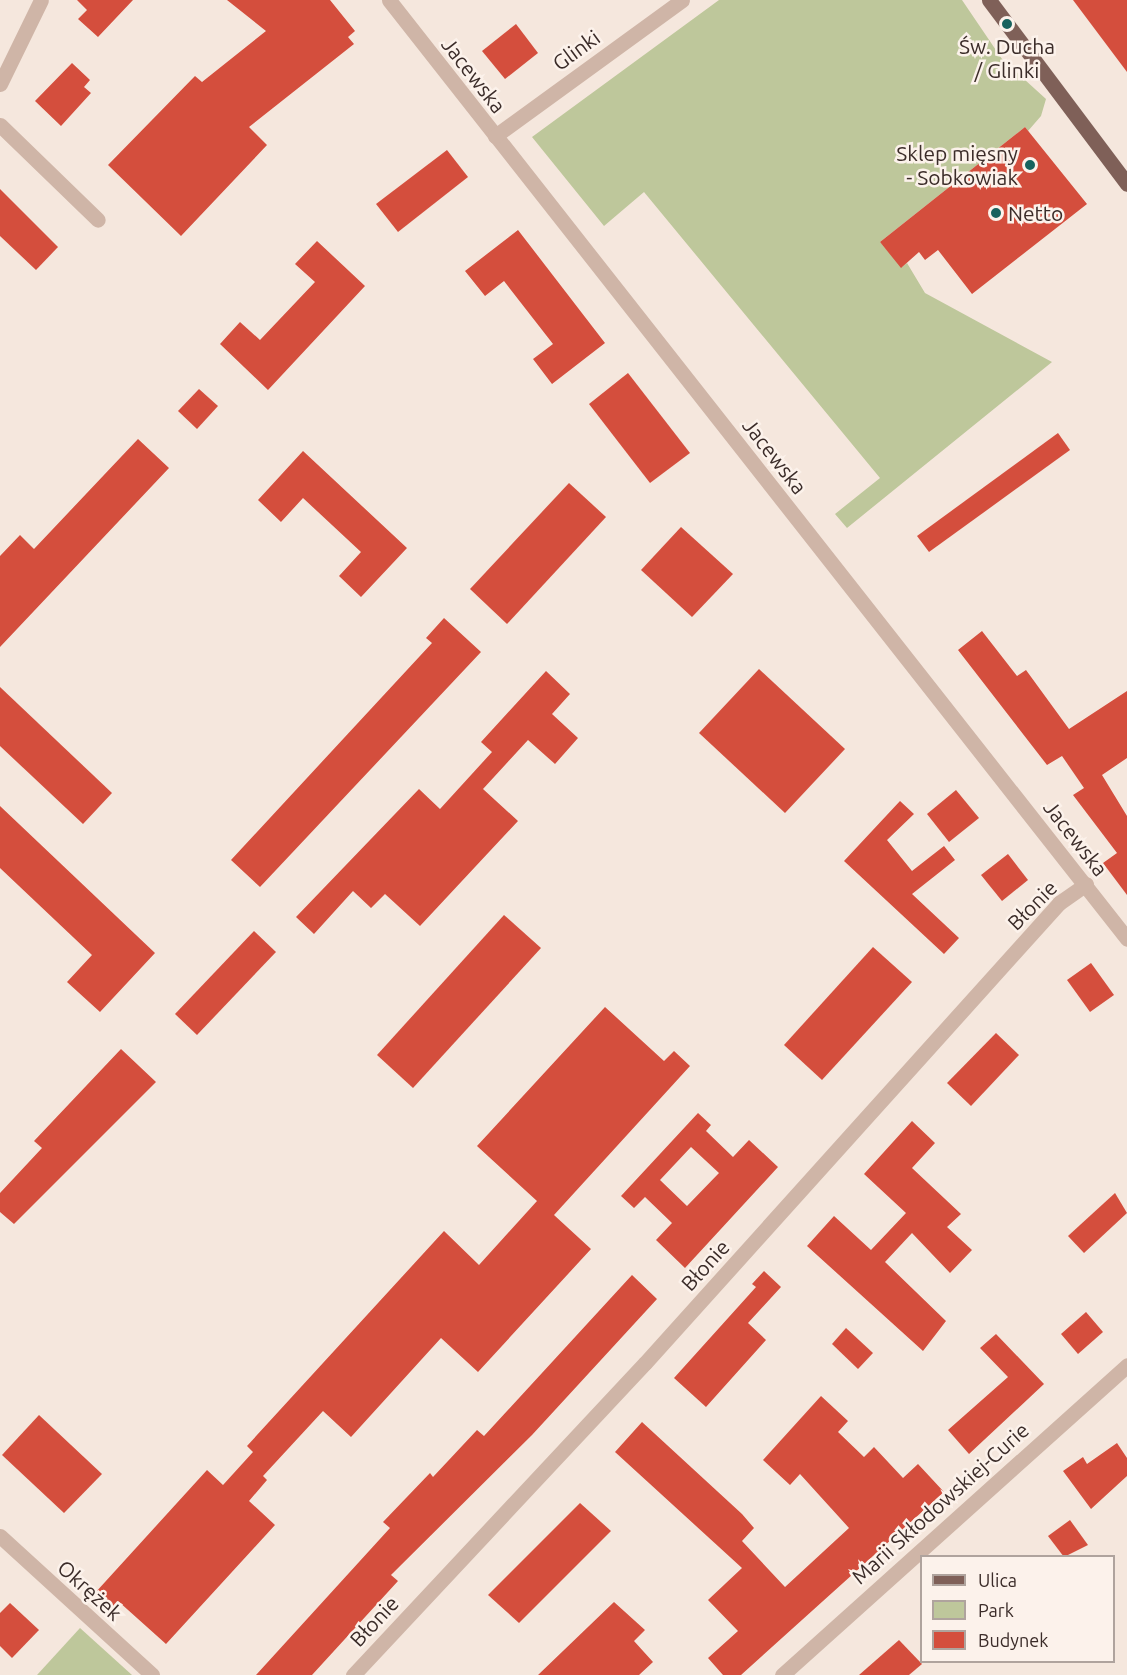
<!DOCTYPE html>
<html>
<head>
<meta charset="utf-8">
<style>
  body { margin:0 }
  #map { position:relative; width:1127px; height:1675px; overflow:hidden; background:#f5e7dd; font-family:Ubuntu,sans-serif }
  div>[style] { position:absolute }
  .green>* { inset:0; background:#bec79b }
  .building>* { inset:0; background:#d44e3d }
  .minor>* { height:15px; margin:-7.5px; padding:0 7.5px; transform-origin:7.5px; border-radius:7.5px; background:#cfb5a7 }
  .major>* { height:15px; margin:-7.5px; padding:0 7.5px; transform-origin:7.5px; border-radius:7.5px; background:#7f6058 }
  .dots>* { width:16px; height:16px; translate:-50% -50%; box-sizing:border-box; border:3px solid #fcf2eb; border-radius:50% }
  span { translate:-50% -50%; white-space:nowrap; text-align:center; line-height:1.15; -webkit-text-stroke:5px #fcf2eb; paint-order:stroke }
  .poi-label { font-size:21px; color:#3b2c29 }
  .right { translate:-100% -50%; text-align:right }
  .left { translate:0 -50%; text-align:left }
  .street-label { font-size:21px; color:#3b2c29 }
  .legend { position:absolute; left:920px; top:1555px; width:195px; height:108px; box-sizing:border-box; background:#fcf2eb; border:2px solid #afa39d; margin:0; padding:8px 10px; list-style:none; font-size:18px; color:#3b2c29 }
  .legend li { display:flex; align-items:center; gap:12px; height:30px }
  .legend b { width:30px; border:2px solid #afa39d }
</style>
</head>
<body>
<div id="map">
  <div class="green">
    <div style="clip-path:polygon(719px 0,962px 0,1002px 59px,1046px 99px,1041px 116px,1028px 131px,1025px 127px,880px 242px,902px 267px,907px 263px,925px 293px,1052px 362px,847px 528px,835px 514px,880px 478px,644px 192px,604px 226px,532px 137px)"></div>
    <div style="clip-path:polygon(80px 1628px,132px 1675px,37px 1675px)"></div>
  </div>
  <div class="building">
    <div style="clip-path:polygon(77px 0,133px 0,98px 37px,78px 19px,87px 10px)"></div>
    <div style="clip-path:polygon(227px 0,330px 0,355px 31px,348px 37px,354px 44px,249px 127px,267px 145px,181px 236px,108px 165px,195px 76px,202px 82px,266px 31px)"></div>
    <div style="clip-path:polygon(1073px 0,1127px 0,1127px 72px)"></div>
    <div style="clip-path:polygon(516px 24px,538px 53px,505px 79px,482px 51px)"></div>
    <div style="clip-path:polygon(72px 63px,90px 80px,84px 87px,91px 93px,61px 126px,35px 101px)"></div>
    <div style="clip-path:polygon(1025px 127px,1087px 204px,972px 294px,938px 250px,925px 260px,919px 252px,901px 268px,880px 242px)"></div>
    <div style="clip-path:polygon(447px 150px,468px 177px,398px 232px,376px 204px)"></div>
    <div style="clip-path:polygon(0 189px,58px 247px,36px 270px,0 236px)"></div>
    <div style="clip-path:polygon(518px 230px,605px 343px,552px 384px,533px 359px,553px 344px,504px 281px,485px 296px,465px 271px)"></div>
    <div style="clip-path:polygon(317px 241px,365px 286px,268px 390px,220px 344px,240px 322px,260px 340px,315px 282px,295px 264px)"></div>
    <div style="clip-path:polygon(628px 373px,690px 453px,650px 483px,589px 404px)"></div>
    <div style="clip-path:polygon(199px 389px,218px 406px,197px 429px,178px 411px)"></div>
    <div style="clip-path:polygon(1058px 433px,1070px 450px,929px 552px,917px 536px)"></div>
    <div style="clip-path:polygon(138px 439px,169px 468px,0 647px,0 556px,20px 535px,34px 549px)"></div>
    <div style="clip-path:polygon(303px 451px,407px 548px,361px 597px,339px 576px,361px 552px,303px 498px,281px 522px,258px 500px)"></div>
    <div style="clip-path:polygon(569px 483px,606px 517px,507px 624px,470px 589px)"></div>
    <div style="clip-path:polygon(681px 527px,733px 574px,692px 617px,641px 570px)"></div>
    <div style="clip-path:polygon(444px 618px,481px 652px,260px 887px,231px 860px,432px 643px,426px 638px)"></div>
    <div style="clip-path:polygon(982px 631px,1017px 676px,1026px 670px,1069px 729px,1127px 691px,1127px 758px,1102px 775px,1127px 816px,1127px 895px,1103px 863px,1117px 853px,1073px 795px,1084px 788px,1062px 756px,1047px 765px,958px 650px)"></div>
    <div style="clip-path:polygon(759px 669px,845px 749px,785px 813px,699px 733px)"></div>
    <div style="clip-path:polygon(546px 671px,570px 694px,552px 714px,578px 738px,555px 764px,528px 740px,483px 789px,518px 821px,420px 926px,385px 894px,371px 908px,353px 891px,314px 934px,296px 917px,419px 789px,440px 809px,492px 752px,481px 742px)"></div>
    <div style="clip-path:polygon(0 687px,112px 793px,83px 824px,0 746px)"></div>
    <div style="clip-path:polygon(956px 790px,979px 818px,949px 842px,927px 814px)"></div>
    <div style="clip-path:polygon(900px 801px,914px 814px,887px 840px,912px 871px,944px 846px,955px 860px,912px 894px,959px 938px,944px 954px,844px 861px)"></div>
    <div style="clip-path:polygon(0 806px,155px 953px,100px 1012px,67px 982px,92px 955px,0 868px)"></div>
    <div style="clip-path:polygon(1008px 854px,1028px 880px,1002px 901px,981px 875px)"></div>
    <div style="clip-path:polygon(504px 915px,541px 948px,413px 1088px,377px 1055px)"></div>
    <div style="clip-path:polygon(254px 931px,276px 952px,197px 1035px,175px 1014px)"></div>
    <div style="clip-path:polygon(873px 947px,912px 982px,822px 1080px,784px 1045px)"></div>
    <div style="clip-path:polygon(1091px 963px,1114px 995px,1090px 1012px,1067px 980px)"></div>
    <div style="clip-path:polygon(605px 1007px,664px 1061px,674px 1051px,690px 1066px,554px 1215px,591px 1249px,478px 1372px,441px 1338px,351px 1437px,323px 1411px,263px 1476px,267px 1480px,249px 1501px,275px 1525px,166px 1644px,118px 1601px,112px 1608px,95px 1593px,207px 1470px,223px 1485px,253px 1452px,247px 1446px,444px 1231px,479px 1265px,537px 1201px,477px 1146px)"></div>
    <div style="clip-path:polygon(996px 1033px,1019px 1055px,971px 1106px,947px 1083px)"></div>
    <div style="clip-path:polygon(121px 1049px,156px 1082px,14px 1224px,0 1212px,0 1193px,42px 1148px,34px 1141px)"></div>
    <div style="clip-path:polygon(evenodd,698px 1113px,711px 1125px,706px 1131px,733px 1157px,749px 1140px,778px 1167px,685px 1268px,656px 1240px,672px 1223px,645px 1197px,634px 1208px,621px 1196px,698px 1113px,691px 1147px,719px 1173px,687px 1206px,660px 1180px,691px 1147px)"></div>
    <div style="clip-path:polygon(912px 1121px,935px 1143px,912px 1168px,961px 1214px,947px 1227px,972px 1250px,950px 1273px,912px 1233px,885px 1262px,946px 1321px,923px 1351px,807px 1246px,834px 1216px,871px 1250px,906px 1213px,864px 1174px)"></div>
    <div style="clip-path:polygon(1115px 1193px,1127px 1213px,1084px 1253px,1068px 1236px)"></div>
    <div style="clip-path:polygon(764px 1271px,781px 1287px,748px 1323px,766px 1340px,706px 1407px,674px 1378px,756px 1287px,752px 1284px)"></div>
    <div style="clip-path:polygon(632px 1275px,657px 1299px,532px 1435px,391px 1575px,398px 1581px,312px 1675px,256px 1675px,390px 1528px,383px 1522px,430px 1473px,433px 1477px,477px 1430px,484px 1436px)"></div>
    <div style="clip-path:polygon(1086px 1312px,1103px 1332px,1078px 1354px,1061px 1334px)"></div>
    <div style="clip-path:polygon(846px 1328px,873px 1353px,858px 1369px,832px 1344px)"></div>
    <div style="clip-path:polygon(996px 1334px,1044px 1384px,969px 1454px,948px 1430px,1008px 1377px,980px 1348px)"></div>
    <div style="clip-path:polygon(821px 1396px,848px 1421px,838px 1432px,864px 1457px,874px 1447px,903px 1478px,918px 1464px,944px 1492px,741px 1675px,723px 1675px,708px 1658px,738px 1631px,708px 1600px,742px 1568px,615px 1452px,642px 1422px,742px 1514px,754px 1528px,742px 1541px,785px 1587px,849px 1528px,800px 1474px,790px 1485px,763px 1460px)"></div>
    <div style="clip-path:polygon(39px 1415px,102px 1474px,64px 1513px,2px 1455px)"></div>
    <div style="clip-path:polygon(1117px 1443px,1127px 1458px,1127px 1476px,1091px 1509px,1063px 1471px,1083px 1457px,1087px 1464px)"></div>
    <div style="clip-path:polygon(580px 1503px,611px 1531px,519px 1623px,488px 1595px)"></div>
    <div style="clip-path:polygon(1070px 1520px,1088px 1545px,1064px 1557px,1048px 1536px)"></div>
    <div style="clip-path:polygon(614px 1602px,645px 1630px,634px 1641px,653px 1662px,639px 1675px,538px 1675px)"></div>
    <div style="clip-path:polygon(10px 1603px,39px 1630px,12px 1658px,0 1646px,0 1613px)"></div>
    <div style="clip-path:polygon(899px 1640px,922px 1664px,909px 1675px,859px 1675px)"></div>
  </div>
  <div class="minor">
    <div style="left:389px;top:0;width:1194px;rotate:51.83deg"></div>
    <div style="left:0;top:84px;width:93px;rotate:-64deg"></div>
    <div style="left:0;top:125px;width:136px;rotate:44.1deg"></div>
    <div style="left:495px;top:136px;width:231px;rotate:-36deg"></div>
    <div style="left:0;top:1536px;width:206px;rotate:42.4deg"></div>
    <div style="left:353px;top:1675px;width:427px;rotate:-46.9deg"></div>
    <div style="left:645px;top:1363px;width:619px;rotate:-48.01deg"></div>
    <div style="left:1059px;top:903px;width:33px;rotate:-35deg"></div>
    <div style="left:782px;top:1675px;width:464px;rotate:-41.9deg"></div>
  </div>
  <div class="major">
    <div style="left:989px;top:0;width:230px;rotate:53.1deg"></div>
  </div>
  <div class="dots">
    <div style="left:1007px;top:24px;background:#18625e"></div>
    <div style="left:1030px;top:165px;background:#18625e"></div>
    <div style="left:996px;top:213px;background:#18625e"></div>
  </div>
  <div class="poi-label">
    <span style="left:1007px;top:58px">Św. Ducha<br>/ Glinki</span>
    <span class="right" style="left:1018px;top:165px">Sklep mięsny<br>- Sobkowiak</span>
    <span class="left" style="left:1008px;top:213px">Netto</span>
  </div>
  <div class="street-label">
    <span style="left:576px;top:50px;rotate:-36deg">Glinki</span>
    <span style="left:474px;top:75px;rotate:52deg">Jacewska</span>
    <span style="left:775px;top:456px;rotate:52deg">Jacewska</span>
    <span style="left:1076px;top:838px;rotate:52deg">Jacewska</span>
    <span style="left:1032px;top:905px;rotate:-45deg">Błonie</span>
    <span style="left:705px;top:1265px;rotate:-48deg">Błonie</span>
    <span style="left:940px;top:1503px;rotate:-42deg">Marii Skłodowskiej-Curie</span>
    <span style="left:90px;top:1590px;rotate:42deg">Okrężek</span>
    <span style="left:374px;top:1621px;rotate:-47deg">Błonie</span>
  </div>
  <ul class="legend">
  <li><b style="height:8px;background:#7f6058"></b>Ulica</li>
  <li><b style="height:16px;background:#bec79b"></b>Park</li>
  <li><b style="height:16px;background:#d44e3d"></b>Budynek</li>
  </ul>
</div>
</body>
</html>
